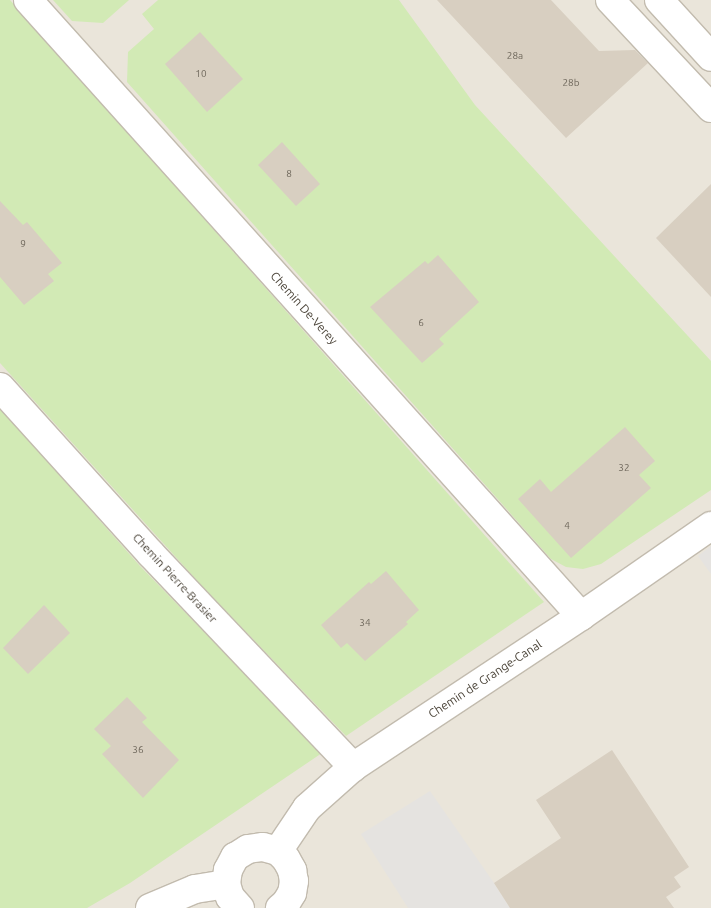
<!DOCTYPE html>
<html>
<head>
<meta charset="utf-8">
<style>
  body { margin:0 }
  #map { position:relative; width:711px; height:908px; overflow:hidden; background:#f6f3ec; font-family:Ubuntu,sans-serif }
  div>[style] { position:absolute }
  .residential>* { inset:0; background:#eae5da }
  .green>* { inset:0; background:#d2eab5 }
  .parking>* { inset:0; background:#e5e3e0 }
  .building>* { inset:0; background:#d8cfc1 }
  .roads { filter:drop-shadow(1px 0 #c2bbae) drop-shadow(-1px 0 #c2bbae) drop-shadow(0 1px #c2bbae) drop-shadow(0 -1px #c2bbae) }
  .minor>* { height:28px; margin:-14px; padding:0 14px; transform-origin:14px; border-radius:14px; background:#fff }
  span { translate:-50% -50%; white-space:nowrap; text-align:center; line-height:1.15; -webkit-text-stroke:4px #fff; paint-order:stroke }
  .number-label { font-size:10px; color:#6e675b }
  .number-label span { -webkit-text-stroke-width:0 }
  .street-label { font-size:12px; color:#4b4439 }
</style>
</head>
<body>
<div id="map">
  <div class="residential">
    <div style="clip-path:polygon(0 0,711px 0,711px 908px,0 908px)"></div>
  </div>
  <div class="green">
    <div style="clip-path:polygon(0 0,10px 0,544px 602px,346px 736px,201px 585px,0 363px)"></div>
    <div style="clip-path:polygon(53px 0,129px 0,103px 23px,72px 21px)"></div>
    <div style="clip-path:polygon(158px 0,399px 0,475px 105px,711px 361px,711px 490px,601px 564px,583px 569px,566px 567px,551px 559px,127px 82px,128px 52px,154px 29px,142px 14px)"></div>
    <div style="clip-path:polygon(0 408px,140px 566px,322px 753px,130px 883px,87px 908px,0 908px)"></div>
  </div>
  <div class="parking">
    <div style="clip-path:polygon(711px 546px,711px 574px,698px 556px)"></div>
    <div style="clip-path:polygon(430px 791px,494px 883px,510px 908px,408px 908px,361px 834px)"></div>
  </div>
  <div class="building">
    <div style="clip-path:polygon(437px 0,551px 0,599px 51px,635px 50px,648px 63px,566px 138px)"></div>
    <div style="clip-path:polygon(200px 32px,243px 79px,207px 112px,165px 64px)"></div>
    <div style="clip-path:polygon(282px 142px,320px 184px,296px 206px,258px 165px)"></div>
    <div style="clip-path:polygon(711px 184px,711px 297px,656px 238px)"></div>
    <div style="clip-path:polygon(0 201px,23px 225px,27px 222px,62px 263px,48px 274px,54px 281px,24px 305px,0 277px)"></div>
    <div style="clip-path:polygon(438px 255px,479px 302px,439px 339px,444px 344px,422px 363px,370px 307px,425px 261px,428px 264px)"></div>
    <div style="clip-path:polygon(625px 427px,655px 461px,639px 475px,651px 488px,571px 558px,518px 499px,540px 479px,551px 492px)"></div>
    <div style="clip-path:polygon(386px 571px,419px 610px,406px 622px,408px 624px,365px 661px,347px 643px,341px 648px,321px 625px,369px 582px,371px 584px)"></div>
    <div style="clip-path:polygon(44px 605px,70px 633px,28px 674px,3px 648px)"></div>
    <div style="clip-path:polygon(127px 697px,147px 718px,142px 722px,179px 760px,143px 798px,102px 754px,111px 746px,94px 729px)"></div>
    <div style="clip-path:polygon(612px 750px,689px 867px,674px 877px,681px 887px,666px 897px,674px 908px,510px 908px,494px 883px,561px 838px,536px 800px)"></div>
  </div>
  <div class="roads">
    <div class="minor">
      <div style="left:28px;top:0;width:828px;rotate:48.08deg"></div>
      <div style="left:610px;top:0;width:148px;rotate:46.9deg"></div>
      <div style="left:659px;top:0;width:77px;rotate:47.6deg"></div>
      <div style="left:0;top:387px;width:225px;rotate:47.9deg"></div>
      <div style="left:151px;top:554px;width:294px;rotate:46.5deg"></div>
      <div style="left:278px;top:851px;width:52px;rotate:-56deg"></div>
      <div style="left:307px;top:808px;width:62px;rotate:-41.7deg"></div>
      <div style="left:353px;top:767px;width:273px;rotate:-33.5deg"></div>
      <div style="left:581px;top:616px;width:158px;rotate:-34.7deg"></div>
      <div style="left:150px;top:908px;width:49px;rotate:-22.9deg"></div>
      <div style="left:195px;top:889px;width:31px;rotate:-9deg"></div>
      <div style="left:240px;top:908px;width:15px;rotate:-132deg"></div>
      <div style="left:230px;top:897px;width:14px;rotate:-107deg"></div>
      <div style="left:226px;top:884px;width:14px;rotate:-82deg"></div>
      <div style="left:228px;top:870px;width:15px;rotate:-62deg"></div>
      <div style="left:235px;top:857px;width:15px;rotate:-32deg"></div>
      <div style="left:248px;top:849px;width:15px;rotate:-8deg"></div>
      <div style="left:263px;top:847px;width:16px;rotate:15deg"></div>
      <div style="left:278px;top:851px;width:11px;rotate:45deg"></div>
      <div style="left:286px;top:859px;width:13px;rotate:61deg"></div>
      <div style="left:292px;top:870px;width:11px;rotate:80deg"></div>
      <div style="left:294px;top:881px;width:12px;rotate:99deg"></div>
      <div style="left:292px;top:893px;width:12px;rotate:121deg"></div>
      <div style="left:286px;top:903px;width:8px;rotate:140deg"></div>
    </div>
  </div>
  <div class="number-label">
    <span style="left:515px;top:56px">28a</span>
    <span style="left:201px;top:74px">10</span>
    <span style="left:571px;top:83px">28b</span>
    <span style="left:289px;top:174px">8</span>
    <span style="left:23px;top:244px">9</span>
    <span style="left:421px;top:323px">6</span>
    <span style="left:624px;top:468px">32</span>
    <span style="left:567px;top:526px">4</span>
    <span style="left:365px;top:623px">34</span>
    <span style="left:138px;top:750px">36</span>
  </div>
  <div class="street-label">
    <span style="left:304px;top:308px;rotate:48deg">Chemin De-Verey</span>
    <span style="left:175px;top:578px;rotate:47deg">Chemin Pierre-Brasier</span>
    <span style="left:485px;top:679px;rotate:-33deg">Chemin de Grange-Canal</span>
  </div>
</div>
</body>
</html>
